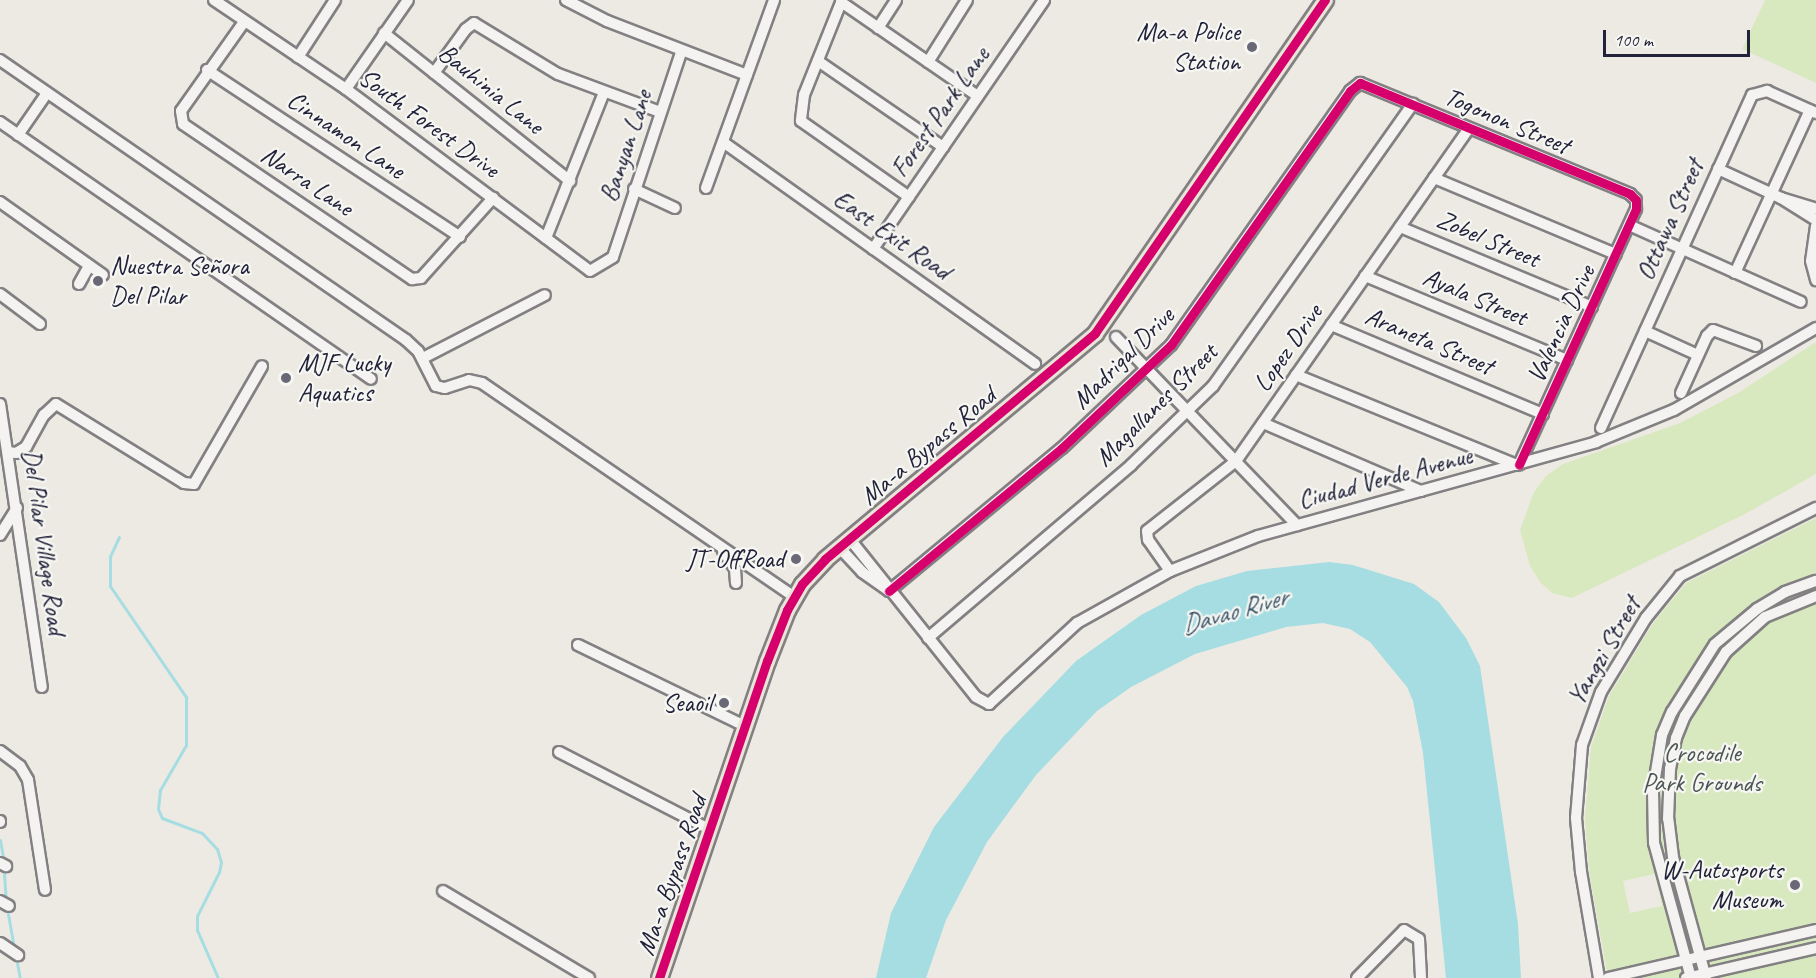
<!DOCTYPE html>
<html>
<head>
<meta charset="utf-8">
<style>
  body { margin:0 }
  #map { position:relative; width:1816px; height:978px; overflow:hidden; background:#edeae3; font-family:Caveat,sans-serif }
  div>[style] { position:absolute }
  .green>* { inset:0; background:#d9e9bf }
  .water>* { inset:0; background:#a6dde2 }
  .stream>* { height:3px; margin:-1.5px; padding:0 1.5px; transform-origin:1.5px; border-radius:1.5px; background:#a6dde2 }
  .roads { filter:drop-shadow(2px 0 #828082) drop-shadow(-2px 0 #828082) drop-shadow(0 2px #828082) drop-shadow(0 -2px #828082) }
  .street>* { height:10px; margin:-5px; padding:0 5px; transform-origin:5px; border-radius:5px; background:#f4f3f1 }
  .primary>* { height:15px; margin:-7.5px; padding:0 7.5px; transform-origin:7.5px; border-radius:7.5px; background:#e9e5d7 }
  .cycleway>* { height:9px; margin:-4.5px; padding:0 4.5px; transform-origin:4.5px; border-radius:4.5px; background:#d6006c }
  .dots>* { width:16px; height:16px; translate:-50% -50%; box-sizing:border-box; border:3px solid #f6f6f2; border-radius:50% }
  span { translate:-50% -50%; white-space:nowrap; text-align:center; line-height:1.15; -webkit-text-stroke:4.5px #f6f6f2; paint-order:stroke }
  .poi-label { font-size:26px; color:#22223b }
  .right { translate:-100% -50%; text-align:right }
  .left { translate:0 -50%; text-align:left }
  .street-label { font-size:26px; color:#22223b }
  .park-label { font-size:26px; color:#4c5455 }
  .water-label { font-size:27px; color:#40596d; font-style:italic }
  .scale { position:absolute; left:1603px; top:30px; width:147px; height:27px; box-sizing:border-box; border:3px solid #22223b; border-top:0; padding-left:8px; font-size:18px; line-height:21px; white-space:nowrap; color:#22223b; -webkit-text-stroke:4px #f6f6f2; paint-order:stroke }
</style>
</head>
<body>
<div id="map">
  <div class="green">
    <div style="clip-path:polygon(1765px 0,1816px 0,1816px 83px,1742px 49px)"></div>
    <div style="clip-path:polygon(1816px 342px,1816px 474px,1745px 514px,1572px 598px,1552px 593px,1540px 582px,1530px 566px,1520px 530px,1534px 492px,1546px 476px,1563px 464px,1680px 423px,1738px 393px)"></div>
    <div style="clip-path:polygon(evenodd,1816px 518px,1816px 978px,1608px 978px,1589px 871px,1585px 818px,1591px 747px,1609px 696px,1653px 623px,1686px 583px,1816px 518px,1655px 874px,1662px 906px,1630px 913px,1623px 881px,1655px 874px)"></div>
  </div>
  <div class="water">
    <div style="clip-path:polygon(1329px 562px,1353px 565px,1414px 584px,1439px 602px,1466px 638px,1480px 666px,1518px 924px,1521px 978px,1446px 978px,1423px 753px,1413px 701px,1407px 687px,1370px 642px,1350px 629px,1323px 623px,1286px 627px,1195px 654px,1131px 687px,1097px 711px,1036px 775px,987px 842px,946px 920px,926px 978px,876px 978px,891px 913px,934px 827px,1003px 737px,1076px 661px,1141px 615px,1196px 586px,1247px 571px)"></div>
  </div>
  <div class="stream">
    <div style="left:119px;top:537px;width:21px;rotate:115deg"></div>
    <div style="left:110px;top:556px;width:30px;rotate:90deg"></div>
    <div style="left:110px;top:586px;width:135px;rotate:55.6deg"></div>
    <div style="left:186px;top:697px;width:48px;rotate:90deg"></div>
    <div style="left:186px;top:745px;width:52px;rotate:120deg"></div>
    <div style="left:160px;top:790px;width:19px;rotate:96deg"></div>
    <div style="left:158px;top:809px;width:10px;rotate:66deg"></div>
    <div style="left:162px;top:818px;width:43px;rotate:20.6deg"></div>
    <div style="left:202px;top:833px;width:22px;rotate:47deg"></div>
    <div style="left:217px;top:849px;width:14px;rotate:73deg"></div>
    <div style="left:221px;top:862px;width:10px;rotate:101deg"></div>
    <div style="left:219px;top:872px;width:49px;rotate:116.6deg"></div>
    <div style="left:197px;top:916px;width:14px;rotate:90deg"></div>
    <div style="left:197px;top:930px;width:52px;rotate:66.4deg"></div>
    <div style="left:0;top:840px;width:17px;rotate:80deg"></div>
    <div style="left:4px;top:874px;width:27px;rotate:86deg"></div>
    <div style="left:8px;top:914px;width:34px;rotate:80deg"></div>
    <div style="left:17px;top:963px;width:15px;rotate:79deg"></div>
  </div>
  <div class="roads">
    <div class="street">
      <div style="left:214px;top:0;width:159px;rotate:34deg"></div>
      <div style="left:346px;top:89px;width:304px;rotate:36.7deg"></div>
      <div style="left:590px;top:271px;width:27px;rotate:-31deg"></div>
      <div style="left:613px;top:257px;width:218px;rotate:-71.6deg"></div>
      <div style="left:566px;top:0;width:46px;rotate:27.1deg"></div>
      <div style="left:607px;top:21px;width:150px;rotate:21.1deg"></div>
      <div style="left:842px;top:0;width:102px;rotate:111.8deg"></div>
      <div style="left:804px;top:95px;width:26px;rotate:97deg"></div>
      <div style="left:801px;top:121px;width:132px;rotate:35.1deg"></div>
      <div style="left:841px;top:2px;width:166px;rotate:34.5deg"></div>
      <div style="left:244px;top:22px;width:109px;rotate:125.3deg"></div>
      <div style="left:181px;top:111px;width:13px;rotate:81deg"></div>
      <div style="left:183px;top:124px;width:277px;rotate:34.1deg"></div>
      <div style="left:412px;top:279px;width:9px;rotate:-6deg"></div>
      <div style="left:421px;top:278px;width:108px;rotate:-48deg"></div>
      <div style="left:878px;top:28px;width:33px;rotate:-57deg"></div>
      <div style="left:384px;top:33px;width:238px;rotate:38.5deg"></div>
      <div style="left:298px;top:57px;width:68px;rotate:-57deg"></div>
      <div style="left:0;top:60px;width:493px;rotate:34.6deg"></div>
      <div style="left:406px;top:340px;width:16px;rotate:43deg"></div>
      <div style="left:418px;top:351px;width:39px;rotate:63deg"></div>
      <div style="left:436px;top:386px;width:9px;rotate:13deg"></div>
      <div style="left:445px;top:388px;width:25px;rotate:-18deg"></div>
      <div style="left:469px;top:380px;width:13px;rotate:13deg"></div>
      <div style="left:482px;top:383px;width:378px;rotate:34.4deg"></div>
      <div style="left:818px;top:61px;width:152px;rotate:34.5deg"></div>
      <div style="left:928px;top:62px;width:73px;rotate:-57.8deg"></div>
      <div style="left:207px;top:70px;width:303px;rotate:33.4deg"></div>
      <div style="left:434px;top:73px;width:54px;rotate:-54deg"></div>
      <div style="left:466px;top:29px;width:10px;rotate:-37deg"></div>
      <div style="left:474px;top:23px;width:98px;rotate:31.3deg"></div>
      <div style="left:558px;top:74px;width:109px;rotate:20.4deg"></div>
      <div style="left:346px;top:89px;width:108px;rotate:-55.1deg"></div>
      <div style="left:0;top:122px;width:451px;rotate:34.7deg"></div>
      <div style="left:18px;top:135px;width:51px;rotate:-55.4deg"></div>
      <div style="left:723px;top:142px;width:383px;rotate:35.4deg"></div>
      <div style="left:1718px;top:169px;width:69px;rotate:24.7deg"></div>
      <div style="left:1781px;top:198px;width:37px;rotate:17deg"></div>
      <div style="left:1434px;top:178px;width:197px;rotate:22.7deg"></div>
      <div style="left:706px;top:188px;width:200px;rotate:-70.1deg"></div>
      <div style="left:634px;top:189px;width:45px;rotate:24.9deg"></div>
      <div style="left:1781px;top:198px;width:41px;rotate:32.2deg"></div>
      <div style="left:0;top:202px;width:126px;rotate:35.3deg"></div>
      <div style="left:1629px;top:225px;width:188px;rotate:24.1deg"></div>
      <div style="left:1816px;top:226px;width:35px;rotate:98deg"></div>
      <div style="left:1811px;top:261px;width:20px;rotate:75deg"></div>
      <div style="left:1400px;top:227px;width:208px;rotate:22.6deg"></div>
      <div style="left:546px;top:238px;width:157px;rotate:-68.3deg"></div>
      <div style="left:873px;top:249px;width:302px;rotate:-55.5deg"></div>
      <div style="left:1735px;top:273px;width:179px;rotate:-65.3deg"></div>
      <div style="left:1365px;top:276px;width:219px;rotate:22.6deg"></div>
      <div style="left:79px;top:284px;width:18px;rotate:-61deg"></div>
      <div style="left:0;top:294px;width:50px;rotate:36.9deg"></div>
      <div style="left:1331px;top:325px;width:230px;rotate:22.8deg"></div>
      <div style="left:1645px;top:331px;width:58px;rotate:24.4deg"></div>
      <div style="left:1116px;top:337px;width:261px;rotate:46.1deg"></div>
      <div style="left:423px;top:358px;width:137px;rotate:-27.3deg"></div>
      <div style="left:1296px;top:375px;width:238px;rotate:22.2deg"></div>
      <div style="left:1681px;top:393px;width:63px;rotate:-65.5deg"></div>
      <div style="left:1707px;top:336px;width:8px;rotate:-45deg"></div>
      <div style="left:1713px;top:330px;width:46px;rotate:20.4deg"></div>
      <div style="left:0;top:404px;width:286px;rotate:81.6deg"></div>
      <div style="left:1263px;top:423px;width:172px;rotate:23.3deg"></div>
      <div style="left:1601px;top:428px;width:366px;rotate:-65.6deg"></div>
      <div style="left:1752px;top:95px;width:16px;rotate:-15deg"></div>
      <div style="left:1767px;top:91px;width:54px;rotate:24.2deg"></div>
      <div style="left:8px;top:452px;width:8px;rotate:7deg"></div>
      <div style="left:16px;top:453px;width:12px;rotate:-31deg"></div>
      <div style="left:26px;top:447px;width:37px;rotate:-61deg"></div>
      <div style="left:44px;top:415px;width:16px;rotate:-43deg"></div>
      <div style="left:56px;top:404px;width:150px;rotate:31.7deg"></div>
      <div style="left:184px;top:483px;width:10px;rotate:6deg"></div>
      <div style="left:194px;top:484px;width:136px;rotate:-60deg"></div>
      <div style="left:0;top:535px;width:32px;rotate:-58deg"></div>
      <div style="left:849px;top:538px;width:203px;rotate:51.4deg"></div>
      <div style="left:976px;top:697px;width:15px;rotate:28deg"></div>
      <div style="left:989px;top:704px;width:120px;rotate:-42.6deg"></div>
      <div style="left:1077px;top:623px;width:107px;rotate:-29.2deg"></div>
      <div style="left:1170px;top:571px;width:95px;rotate:-21.7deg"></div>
      <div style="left:1258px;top:536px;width:351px;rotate:-15.5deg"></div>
      <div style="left:1596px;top:442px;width:84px;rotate:-22.3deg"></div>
      <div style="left:1674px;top:410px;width:164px;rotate:-30deg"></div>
      <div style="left:839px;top:547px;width:34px;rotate:47deg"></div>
      <div style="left:862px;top:572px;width:33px;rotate:35deg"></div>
      <div style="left:723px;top:551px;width:22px;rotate:56deg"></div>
      <div style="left:735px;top:569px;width:14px;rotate:86deg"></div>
      <div style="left:1170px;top:571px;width:38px;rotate:-125deg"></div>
      <div style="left:1148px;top:540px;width:9px;rotate:-96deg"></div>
      <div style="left:1147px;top:531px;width:113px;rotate:-38.2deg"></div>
      <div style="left:1236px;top:461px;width:406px;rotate:-55deg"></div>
      <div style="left:889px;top:591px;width:224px;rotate:-39.6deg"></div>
      <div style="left:1062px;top:448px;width:150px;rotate:-43.4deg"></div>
      <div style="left:1171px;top:345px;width:311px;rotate:-54.8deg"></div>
      <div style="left:1350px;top:91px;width:13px;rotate:-39deg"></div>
      <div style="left:1360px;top:83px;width:292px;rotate:22.3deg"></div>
      <div style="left:1630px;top:194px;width:8px;rotate:45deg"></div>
      <div style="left:1636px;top:200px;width:9px;rotate:90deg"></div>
      <div style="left:1636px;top:209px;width:281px;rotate:114.6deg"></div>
      <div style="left:928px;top:638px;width:267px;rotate:-40.4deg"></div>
      <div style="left:1131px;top:465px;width:114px;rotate:-43.9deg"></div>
      <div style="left:1213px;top:386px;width:346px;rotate:-54.7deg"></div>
      <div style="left:578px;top:645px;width:186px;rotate:25.9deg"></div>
      <div style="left:0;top:751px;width:25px;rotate:37deg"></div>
      <div style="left:20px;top:766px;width:16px;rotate:60deg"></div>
      <div style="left:28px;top:780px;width:111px;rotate:81.2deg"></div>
      <div style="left:559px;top:752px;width:171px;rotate:27.2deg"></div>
      <div style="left:0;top:821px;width:1px;rotate:90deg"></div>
      <div style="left:0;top:863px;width:7px;rotate:27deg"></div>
      <div style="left:443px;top:891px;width:170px;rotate:30.8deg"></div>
      <div style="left:0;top:901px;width:10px;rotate:29deg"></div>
      <div style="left:0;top:943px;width:22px;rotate:34deg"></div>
      <div style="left:1357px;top:978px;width:67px;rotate:-45.6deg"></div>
      <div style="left:1404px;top:930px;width:17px;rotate:31deg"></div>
      <div style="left:1419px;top:939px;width:39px;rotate:87deg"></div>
      <div style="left:1599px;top:978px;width:108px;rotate:-99.6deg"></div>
      <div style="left:1581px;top:872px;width:54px;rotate:-95.3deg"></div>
      <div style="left:1576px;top:818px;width:73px;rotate:-85.3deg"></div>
      <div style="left:1582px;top:745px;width:56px;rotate:-70.3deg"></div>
      <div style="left:1601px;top:692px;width:87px;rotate:-58.7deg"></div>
      <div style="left:1646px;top:618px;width:54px;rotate:-51deg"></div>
      <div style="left:1680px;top:576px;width:152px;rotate:-26.6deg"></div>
      <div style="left:1608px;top:978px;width:213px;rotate:-13deg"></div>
      <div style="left:1686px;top:978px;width:133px;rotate:-13deg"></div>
      <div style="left:1691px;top:978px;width:140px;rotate:-105.3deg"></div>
      <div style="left:1654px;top:843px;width:53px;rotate:-91.1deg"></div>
      <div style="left:1653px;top:790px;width:56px;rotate:-80.7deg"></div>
      <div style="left:1662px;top:735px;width:25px;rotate:-67deg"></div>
      <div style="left:1672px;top:712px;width:80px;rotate:-57.7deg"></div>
      <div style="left:1715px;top:644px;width:55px;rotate:-39.8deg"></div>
      <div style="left:1757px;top:609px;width:33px;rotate:-31deg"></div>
      <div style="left:1785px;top:592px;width:33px;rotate:-20deg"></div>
      <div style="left:1706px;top:978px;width:125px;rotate:-105.3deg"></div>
      <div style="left:1673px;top:857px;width:38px;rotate:-97deg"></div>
      <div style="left:1668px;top:819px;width:50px;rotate:-87.7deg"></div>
      <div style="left:1670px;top:769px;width:32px;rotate:-79deg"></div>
      <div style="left:1676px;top:738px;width:24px;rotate:-68deg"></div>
      <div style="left:1685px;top:716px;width:76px;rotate:-57.4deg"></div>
      <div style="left:1726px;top:652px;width:52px;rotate:-41.9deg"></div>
      <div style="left:1765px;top:617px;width:55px;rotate:-22.4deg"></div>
    </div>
    <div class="primary">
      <div style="left:659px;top:978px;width:335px;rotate:-71.2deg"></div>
      <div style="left:767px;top:661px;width:55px;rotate:-68.6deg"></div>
      <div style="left:787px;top:610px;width:30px;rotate:-60deg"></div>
      <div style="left:802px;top:584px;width:34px;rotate:-47deg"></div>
      <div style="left:825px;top:559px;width:352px;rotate:-39.9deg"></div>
      <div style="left:1095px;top:333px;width:405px;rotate:-55.4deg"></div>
    </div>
  </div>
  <div class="cycleway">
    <div style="left:889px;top:591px;width:224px;rotate:-39.6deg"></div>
    <div style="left:1062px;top:448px;width:150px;rotate:-43.4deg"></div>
    <div style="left:1171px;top:345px;width:311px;rotate:-54.8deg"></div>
    <div style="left:1350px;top:91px;width:13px;rotate:-39deg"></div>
    <div style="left:1360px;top:83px;width:292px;rotate:22.3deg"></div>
    <div style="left:1630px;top:194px;width:8px;rotate:45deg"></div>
    <div style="left:1636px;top:200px;width:9px;rotate:90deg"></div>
    <div style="left:1636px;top:209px;width:281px;rotate:114.6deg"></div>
    <div style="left:659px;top:978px;width:335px;rotate:-71.2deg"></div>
    <div style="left:767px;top:661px;width:55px;rotate:-68.6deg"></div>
    <div style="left:787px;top:610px;width:30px;rotate:-60deg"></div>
    <div style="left:802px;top:584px;width:34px;rotate:-47deg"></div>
    <div style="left:825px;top:559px;width:352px;rotate:-39.9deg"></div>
    <div style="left:1095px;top:333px;width:405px;rotate:-55.4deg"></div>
  </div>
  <div class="dots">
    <div style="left:1252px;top:47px;background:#696876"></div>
    <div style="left:98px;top:281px;background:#696876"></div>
    <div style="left:286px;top:378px;background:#696876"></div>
    <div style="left:796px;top:559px;background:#696876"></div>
    <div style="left:724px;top:703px;background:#696876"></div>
    <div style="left:1795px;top:885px;background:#696876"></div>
  </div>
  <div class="poi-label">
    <span class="right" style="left:1240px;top:47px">Ma-a Police<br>Station</span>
    <span class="left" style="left:110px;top:281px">Nuestra Señora<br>Del Pilar</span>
    <span class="left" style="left:298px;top:378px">MJF Lucky<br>Aquatics</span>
    <span class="right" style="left:784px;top:559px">JT-OffRoad</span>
    <span class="right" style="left:712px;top:703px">Seaoil</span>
    <span class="right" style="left:1783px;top:885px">W-Autosports<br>Museum</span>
  </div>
  <div class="street-label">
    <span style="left:491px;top:89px;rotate:39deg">Bauhinia Lane</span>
    <span style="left:940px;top:112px;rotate:-55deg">Forest Park Lane</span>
    <span style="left:1507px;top:121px;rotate:23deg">Togonon Street</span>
    <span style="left:429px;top:123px;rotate:36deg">South Forest Drive</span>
    <span style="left:346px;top:135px;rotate:34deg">Cinnamon Lane</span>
    <span style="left:626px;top:146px;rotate:-72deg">Banyan Lane</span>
    <span style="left:307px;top:181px;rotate:34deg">Narra Lane</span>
    <span style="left:1670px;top:220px;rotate:-66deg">Ottawa Street</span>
    <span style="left:892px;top:235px;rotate:35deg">East Exit Road</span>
    <span style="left:1488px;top:239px;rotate:23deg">Zobel Street</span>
    <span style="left:1475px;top:297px;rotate:23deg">Ayala Street</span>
    <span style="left:1561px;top:324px;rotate:-65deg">Valencia Drive</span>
    <span style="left:1429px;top:341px;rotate:23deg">Araneta Street</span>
    <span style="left:1288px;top:348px;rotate:-55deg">Lopez Drive</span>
    <span style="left:1123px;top:358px;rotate:-45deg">Madrigal Drive</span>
    <span style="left:1156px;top:405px;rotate:-45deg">Magallanes Street</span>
    <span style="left:928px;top:446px;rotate:-40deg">Ma-a Bypass Road</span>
    <span style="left:1385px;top:478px;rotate:-15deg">Ciudad Verde Avenue</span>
    <span style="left:44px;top:542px;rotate:82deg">Del Pilar Village Road</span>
    <span style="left:1604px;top:651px;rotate:-60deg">Yangzi Street</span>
    <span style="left:672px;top:875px;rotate:-71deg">Ma-a Bypass Road</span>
  </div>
  <div class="park-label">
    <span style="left:1702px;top:768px">Crocodile<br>Park Grounds</span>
  </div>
  <div class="water-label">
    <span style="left:1234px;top:611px;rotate:-16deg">Davao River</span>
  </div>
  <div class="scale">100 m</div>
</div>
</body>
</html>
